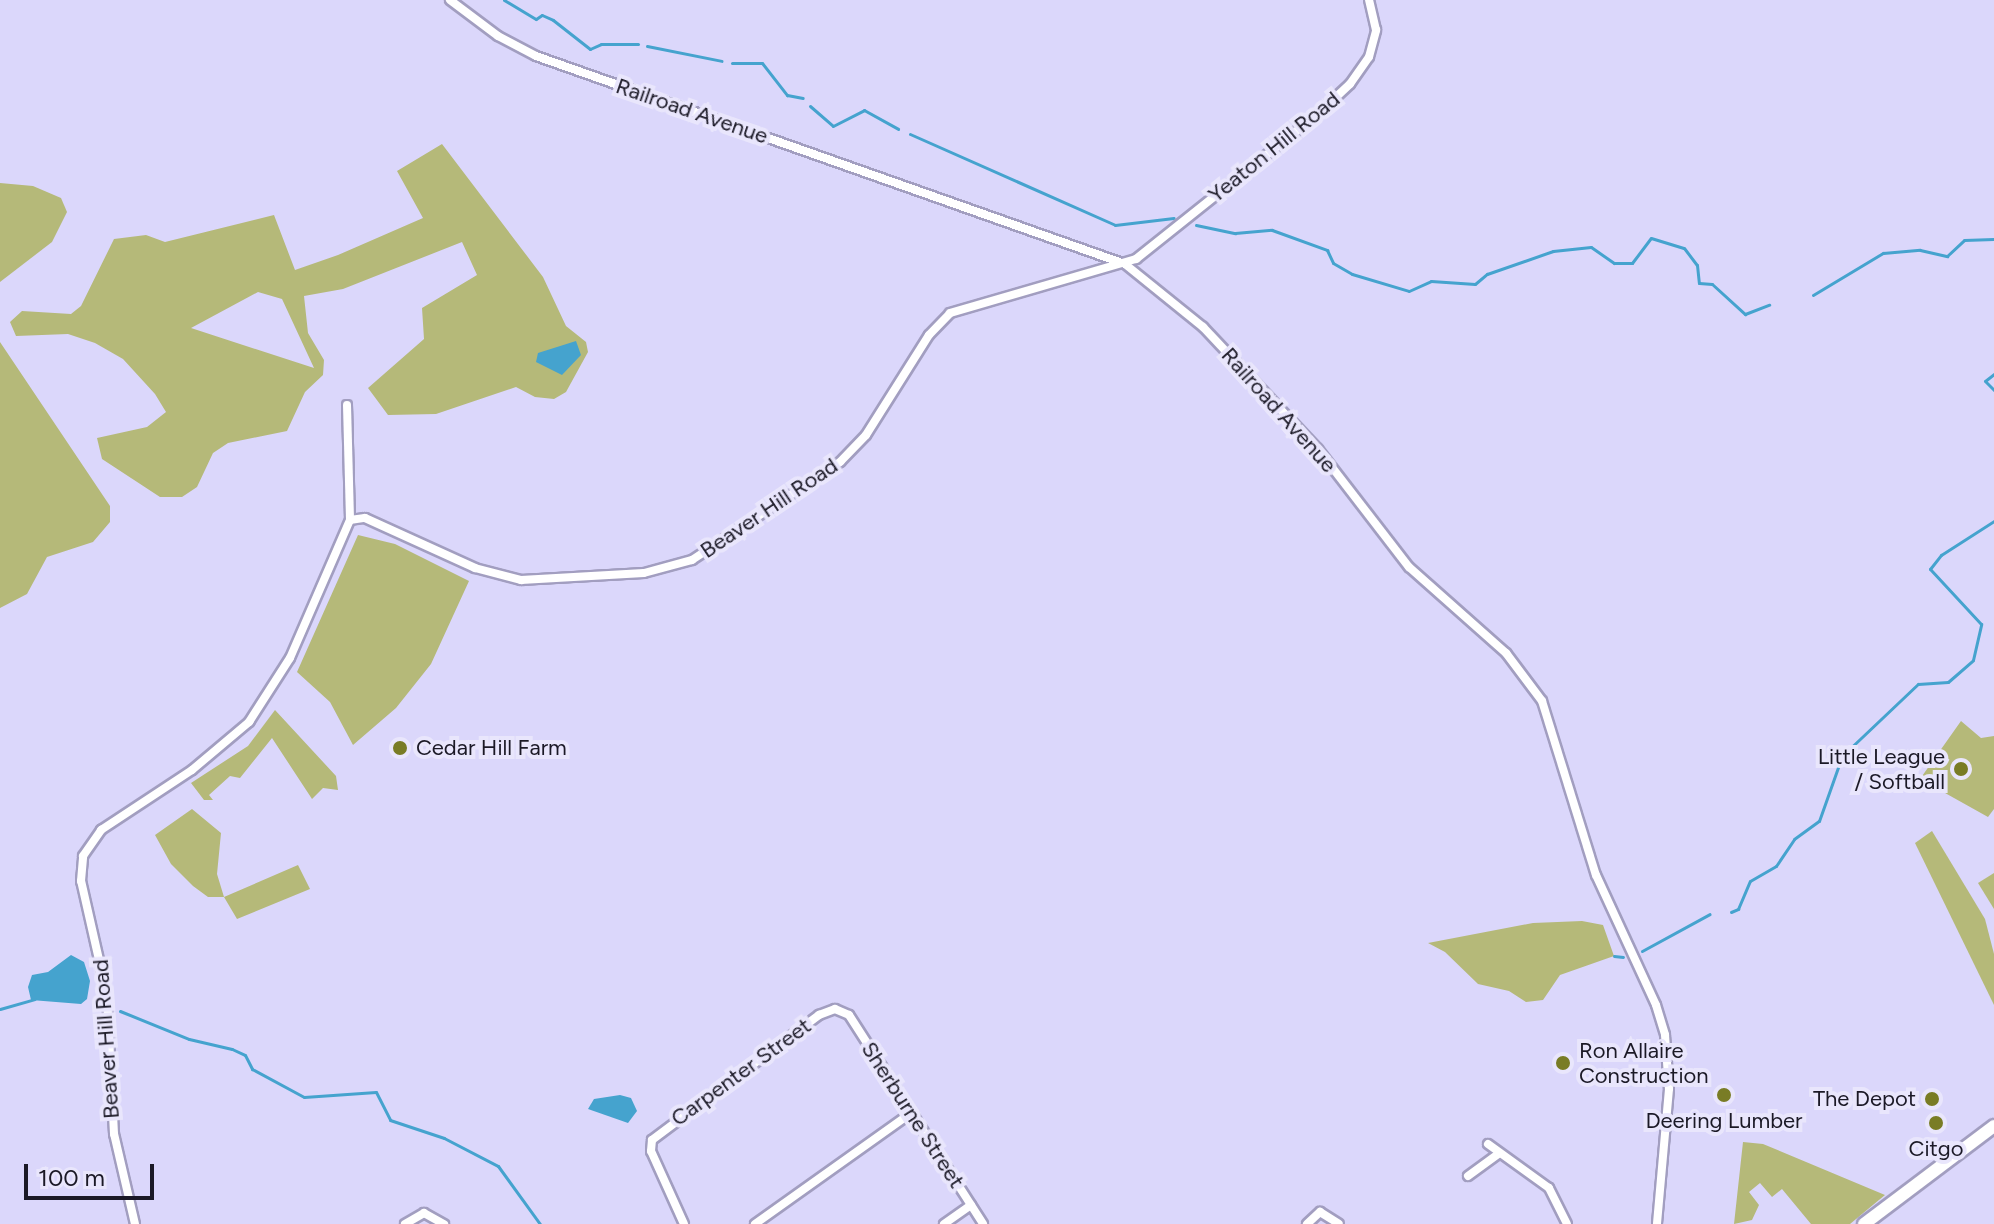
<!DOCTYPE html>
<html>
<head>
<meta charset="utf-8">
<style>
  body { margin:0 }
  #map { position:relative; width:1994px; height:1224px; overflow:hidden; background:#dbd7fb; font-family:Figtree,sans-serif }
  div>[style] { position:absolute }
  .green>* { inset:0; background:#b5b979 }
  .water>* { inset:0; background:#45a3ce }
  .stream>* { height:3px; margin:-1.5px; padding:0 1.5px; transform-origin:1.5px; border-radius:1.5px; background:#45a3ce }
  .roads { filter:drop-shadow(2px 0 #a29ec0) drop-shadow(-2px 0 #a29ec0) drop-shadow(0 2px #a29ec0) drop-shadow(0 -2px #a29ec0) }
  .minor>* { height:8px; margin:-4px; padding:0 4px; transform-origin:4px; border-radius:4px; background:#fff }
  .secondary>* { height:12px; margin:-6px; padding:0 6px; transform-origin:6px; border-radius:6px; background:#fff }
  .dots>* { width:22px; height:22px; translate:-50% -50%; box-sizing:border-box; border:4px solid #e9e6fc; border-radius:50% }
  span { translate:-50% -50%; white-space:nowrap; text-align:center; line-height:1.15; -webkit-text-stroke:8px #e9e6fc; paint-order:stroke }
  .street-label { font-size:22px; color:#1b1926 }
  .poi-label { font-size:22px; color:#1b1926 }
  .left { translate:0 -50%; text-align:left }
  .right { translate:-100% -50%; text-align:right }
  .scale { position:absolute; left:24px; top:1164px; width:130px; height:36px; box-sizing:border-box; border:4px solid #1b1926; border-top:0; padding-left:10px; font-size:24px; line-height:28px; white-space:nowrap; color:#1b1926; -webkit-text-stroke:6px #e9e6fc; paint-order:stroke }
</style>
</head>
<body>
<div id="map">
  <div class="green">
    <div style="clip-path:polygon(evenodd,442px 144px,543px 277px,566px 326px,586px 342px,588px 352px,566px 392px,554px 399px,535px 397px,516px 387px,436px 414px,388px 415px,368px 388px,424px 339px,422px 308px,477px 275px,462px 242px,343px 289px,304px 296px,308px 333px,324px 360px,323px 375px,305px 392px,287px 431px,228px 443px,213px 453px,197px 487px,182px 497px,160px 497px,102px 459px,97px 438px,147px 427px,166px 412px,155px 394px,123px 359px,95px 343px,68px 334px,16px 336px,10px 322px,22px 311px,71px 314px,81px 306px,114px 239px,146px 235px,165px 242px,274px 215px,295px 270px,338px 255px,423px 218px,397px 171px,442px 144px,258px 292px,282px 299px,314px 368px,191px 328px,258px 292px)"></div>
    <div style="clip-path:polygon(0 183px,33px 186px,61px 198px,67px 212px,52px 242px,0 282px)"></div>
    <div style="clip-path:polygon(0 342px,110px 506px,110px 522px,93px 542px,47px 557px,27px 594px,0 608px)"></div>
    <div style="clip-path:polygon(358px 535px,395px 544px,469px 581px,431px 664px,396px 708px,353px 745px,330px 702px,297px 672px)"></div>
    <div style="clip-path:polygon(275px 710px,336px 776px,338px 790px,323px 788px,312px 799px,272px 738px,240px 778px,230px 776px,209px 795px,213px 800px,204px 800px,191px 783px,248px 746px)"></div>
    <div style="clip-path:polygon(1961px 721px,1981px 738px,1994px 736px,1994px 809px,1988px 817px,1920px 779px)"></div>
    <div style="clip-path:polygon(192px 809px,221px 833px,217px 874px,224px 897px,298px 865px,310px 889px,237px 919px,224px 897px,208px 897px,193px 886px,171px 864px,155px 835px)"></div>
    <div style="clip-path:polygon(1932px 831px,1985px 919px,1994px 954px,1994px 1005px,1915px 843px)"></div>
    <div style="clip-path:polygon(1994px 873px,1994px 909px,1978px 883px)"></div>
    <div style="clip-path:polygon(1582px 921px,1603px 925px,1614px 956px,1560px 975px,1543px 1000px,1526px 1002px,1509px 991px,1478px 984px,1445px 952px,1428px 943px,1533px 923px)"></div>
    <div style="clip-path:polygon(1743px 1142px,1763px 1144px,1885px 1195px,1850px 1224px,1811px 1224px,1782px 1189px,1772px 1197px,1760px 1183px,1749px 1192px,1759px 1205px,1752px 1220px,1734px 1224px)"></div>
  </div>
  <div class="water">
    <div style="clip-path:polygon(576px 341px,581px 355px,562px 375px,536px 362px,538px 353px)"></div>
    <div style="clip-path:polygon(71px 955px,84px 962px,90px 981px,87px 999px,81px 1004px,31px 1000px,28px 987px,32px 975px,48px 972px)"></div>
    <div style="clip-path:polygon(620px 1095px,631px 1098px,637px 1111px,628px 1123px,588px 1109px,594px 1099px)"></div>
  </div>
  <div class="stream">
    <div style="left:504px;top:0;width:37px;rotate:31deg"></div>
    <div style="left:536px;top:19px;width:7px;rotate:-34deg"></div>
    <div style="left:542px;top:15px;width:12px;rotate:24deg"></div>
    <div style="left:553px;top:20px;width:47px;rotate:38.1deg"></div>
    <div style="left:590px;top:49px;width:12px;rotate:-24deg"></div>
    <div style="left:601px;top:44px;width:37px"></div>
    <div style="left:647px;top:46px;width:76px;rotate:11.3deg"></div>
    <div style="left:732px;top:63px;width:30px"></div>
    <div style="left:762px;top:63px;width:41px;rotate:52deg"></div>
    <div style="left:787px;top:95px;width:16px;rotate:11deg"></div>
    <div style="left:810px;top:106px;width:30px;rotate:41deg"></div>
    <div style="left:833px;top:126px;width:35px;rotate:-27deg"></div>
    <div style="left:864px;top:110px;width:39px;rotate:29deg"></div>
    <div style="left:910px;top:134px;width:224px;rotate:23.9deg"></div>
    <div style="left:1115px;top:225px;width:59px;rotate:-6.8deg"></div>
    <div style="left:1196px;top:225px;width:40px;rotate:12deg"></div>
    <div style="left:1235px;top:233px;width:37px;rotate:-5deg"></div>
    <div style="left:1272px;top:230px;width:59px;rotate:20deg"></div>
    <div style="left:1327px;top:250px;width:14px;rotate:65deg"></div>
    <div style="left:1333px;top:263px;width:22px;rotate:30deg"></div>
    <div style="left:1352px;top:274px;width:59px;rotate:16.6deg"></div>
    <div style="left:1409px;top:291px;width:24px;rotate:-24deg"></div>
    <div style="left:1431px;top:281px;width:44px;rotate:3.9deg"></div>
    <div style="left:1475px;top:284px;width:16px;rotate:-40deg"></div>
    <div style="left:1487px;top:274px;width:70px;rotate:-19.2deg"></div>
    <div style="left:1553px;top:251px;width:38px;rotate:-6deg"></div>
    <div style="left:1591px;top:247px;width:28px;rotate:35deg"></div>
    <div style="left:1614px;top:263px;width:18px"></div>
    <div style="left:1632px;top:263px;width:31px;rotate:-53deg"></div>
    <div style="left:1651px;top:238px;width:34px;rotate:17deg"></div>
    <div style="left:1684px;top:248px;width:21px;rotate:53deg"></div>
    <div style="left:1697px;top:265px;width:18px;rotate:84deg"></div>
    <div style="left:1699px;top:283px;width:13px;rotate:4deg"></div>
    <div style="left:1712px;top:284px;width:45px;rotate:42.3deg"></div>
    <div style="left:1745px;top:314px;width:26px;rotate:-21deg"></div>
    <div style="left:1813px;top:295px;width:82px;rotate:-31deg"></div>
    <div style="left:1883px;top:253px;width:37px;rotate:-5deg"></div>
    <div style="left:1920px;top:250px;width:28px;rotate:13deg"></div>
    <div style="left:1947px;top:256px;width:23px;rotate:-43deg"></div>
    <div style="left:1964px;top:240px;width:30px;rotate:-2deg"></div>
    <div style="left:1994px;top:374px;width:11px;rotate:142deg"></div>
    <div style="left:1985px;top:381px;width:13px;rotate:45deg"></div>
    <div style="left:1731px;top:912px;width:8px;rotate:-23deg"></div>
    <div style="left:1738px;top:909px;width:30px;rotate:-67deg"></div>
    <div style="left:1750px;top:881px;width:30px;rotate:-30deg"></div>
    <div style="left:1776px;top:866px;width:32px;rotate:-56deg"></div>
    <div style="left:1794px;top:839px;width:31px;rotate:-36deg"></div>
    <div style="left:1819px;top:821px;width:69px;rotate:-70.5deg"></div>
    <div style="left:1842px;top:756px;width:105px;rotate:-43.5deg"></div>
    <div style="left:1918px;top:684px;width:30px;rotate:-4deg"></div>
    <div style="left:1948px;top:682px;width:33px;rotate:-41deg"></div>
    <div style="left:1973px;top:660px;width:37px;rotate:-77deg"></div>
    <div style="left:1981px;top:624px;width:75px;rotate:-132.8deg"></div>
    <div style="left:1930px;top:569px;width:18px;rotate:-52deg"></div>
    <div style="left:1941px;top:555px;width:63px;rotate:-32.7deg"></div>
    <div style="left:1642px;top:951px;width:77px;rotate:-28.6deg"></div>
    <div style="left:1614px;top:956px;width:9px;rotate:6deg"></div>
    <div style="left:0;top:1009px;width:36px;rotate:-16deg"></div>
    <div style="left:120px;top:1011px;width:74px;rotate:22.1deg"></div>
    <div style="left:189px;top:1039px;width:44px;rotate:13.1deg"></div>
    <div style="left:232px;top:1049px;width:14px;rotate:25deg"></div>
    <div style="left:245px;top:1055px;width:16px;rotate:63deg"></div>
    <div style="left:252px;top:1069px;width:59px;rotate:28.3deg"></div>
    <div style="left:304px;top:1097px;width:72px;rotate:-4deg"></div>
    <div style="left:376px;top:1092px;width:31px;rotate:63deg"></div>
    <div style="left:390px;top:1120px;width:57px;rotate:18.4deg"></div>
    <div style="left:444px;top:1138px;width:61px;rotate:27.4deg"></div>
    <div style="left:498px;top:1166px;width:72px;rotate:54.1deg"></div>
  </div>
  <div class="roads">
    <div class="minor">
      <div style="left:450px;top:0;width:60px;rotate:36.9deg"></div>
      <div style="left:498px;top:36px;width:43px;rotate:27.8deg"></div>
      <div style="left:536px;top:56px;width:625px;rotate:19.45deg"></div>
      <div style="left:1125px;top:264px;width:100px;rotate:38.9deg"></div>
      <div style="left:1203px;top:327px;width:168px;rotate:46.7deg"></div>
      <div style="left:1318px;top:449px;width:149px;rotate:52.4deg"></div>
      <div style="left:1409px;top:567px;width:130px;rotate:41.6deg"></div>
      <div style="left:1506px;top:653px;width:60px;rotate:53.1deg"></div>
      <div style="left:1542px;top:701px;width:182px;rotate:72.8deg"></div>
      <div style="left:1596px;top:875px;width:143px;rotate:65.2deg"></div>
      <div style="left:1656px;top:1005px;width:31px;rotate:73deg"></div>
      <div style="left:1665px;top:1035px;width:54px;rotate:85.8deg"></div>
      <div style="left:1669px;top:1089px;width:136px;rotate:95.1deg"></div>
      <div style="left:347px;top:405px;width:115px;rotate:88.5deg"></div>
      <div style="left:1488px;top:1144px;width:75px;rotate:35.8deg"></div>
      <div style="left:1549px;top:1188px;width:40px;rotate:63.4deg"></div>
      <div style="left:1468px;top:1176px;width:39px;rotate:-36deg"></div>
      <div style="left:135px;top:1224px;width:92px;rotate:-103.1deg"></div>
      <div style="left:114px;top:1134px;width:139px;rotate:-92.9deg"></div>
      <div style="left:107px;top:995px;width:117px;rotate:-102.8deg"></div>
      <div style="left:81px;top:881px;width:25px;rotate:-85deg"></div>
      <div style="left:83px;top:856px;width:32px;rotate:-55deg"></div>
      <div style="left:101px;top:830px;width:109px;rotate:-33.4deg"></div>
      <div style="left:192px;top:770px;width:75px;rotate:-40.1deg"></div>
      <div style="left:249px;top:722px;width:76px;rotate:-57.4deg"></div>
      <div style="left:290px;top:658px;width:150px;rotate:-66.5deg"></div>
      <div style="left:350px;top:520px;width:15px;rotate:-8deg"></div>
      <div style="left:365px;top:518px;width:121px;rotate:24.4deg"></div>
      <div style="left:475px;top:568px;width:48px;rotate:14.6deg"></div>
      <div style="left:521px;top:580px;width:123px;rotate:-3.3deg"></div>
      <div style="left:644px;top:573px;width:50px;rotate:-15.2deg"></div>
      <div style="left:692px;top:560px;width:178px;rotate:-33.5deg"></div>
      <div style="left:840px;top:462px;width:37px;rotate:-46deg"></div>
      <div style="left:866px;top:435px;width:118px;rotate:-57.8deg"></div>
      <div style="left:929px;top:335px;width:30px;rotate:-46deg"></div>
      <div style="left:950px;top:313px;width:194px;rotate:-16.2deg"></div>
      <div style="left:1136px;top:259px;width:236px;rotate:-38.6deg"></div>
      <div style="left:1320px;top:112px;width:41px;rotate:-43deg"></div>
      <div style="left:1350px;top:84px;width:33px;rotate:-55deg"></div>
      <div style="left:1369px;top:57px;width:28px;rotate:-75deg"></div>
      <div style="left:1376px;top:30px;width:31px;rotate:-103deg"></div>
      <div style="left:405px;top:1224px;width:22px;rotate:-30deg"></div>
      <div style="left:424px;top:1213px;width:23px;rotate:29deg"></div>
      <div style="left:684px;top:1224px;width:80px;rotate:-114.3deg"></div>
      <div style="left:651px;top:1151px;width:11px;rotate:-85deg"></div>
      <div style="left:652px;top:1140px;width:209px;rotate:-36.8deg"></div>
      <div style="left:819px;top:1015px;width:17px;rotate:-21deg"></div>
      <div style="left:835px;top:1009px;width:15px;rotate:23deg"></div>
      <div style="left:849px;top:1015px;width:248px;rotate:57.3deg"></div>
      <div style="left:755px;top:1224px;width:191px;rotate:-35.4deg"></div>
      <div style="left:944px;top:1224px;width:33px;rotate:-35deg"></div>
      <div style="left:1307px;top:1224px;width:18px;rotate:-43deg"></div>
      <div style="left:1320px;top:1212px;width:22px;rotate:32deg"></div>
    </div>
    <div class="secondary">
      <div style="left:1864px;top:1224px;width:163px;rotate:-37deg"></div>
    </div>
  </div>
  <div class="dots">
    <div style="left:400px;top:748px;background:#797c25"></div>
    <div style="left:1961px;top:769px;background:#797c25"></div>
    <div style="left:1563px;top:1063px;background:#797c25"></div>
    <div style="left:1724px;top:1095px;background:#797c25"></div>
    <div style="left:1932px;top:1099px;background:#797c25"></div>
    <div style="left:1936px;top:1123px;background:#797c25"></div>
  </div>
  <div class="street-label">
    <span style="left:692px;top:111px;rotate:19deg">Railroad Avenue</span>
    <span style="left:1274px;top:147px;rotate:-39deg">Yeaton Hill Road</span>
    <span style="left:1279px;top:410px;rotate:48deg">Railroad Avenue</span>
    <span style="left:769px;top:508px;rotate:-34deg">Beaver Hill Road</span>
    <span style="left:106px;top:1039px;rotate:-94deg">Beaver Hill Road</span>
    <span style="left:741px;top:1072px;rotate:-36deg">Carpenter Street</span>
    <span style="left:913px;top:1115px;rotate:57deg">Sherburne Street</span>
  </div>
  <div class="poi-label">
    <span class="left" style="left:416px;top:748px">Cedar Hill Farm</span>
    <span class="right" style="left:1945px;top:769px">Little League<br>/ Softball</span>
    <span class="left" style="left:1579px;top:1063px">Ron Allaire<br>Construction</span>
    <span class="right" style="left:1916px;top:1099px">The Depot</span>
    <span style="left:1724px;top:1121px">Deering Lumber</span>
    <span style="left:1936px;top:1149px">Citgo</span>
  </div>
  <div class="scale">100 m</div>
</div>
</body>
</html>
